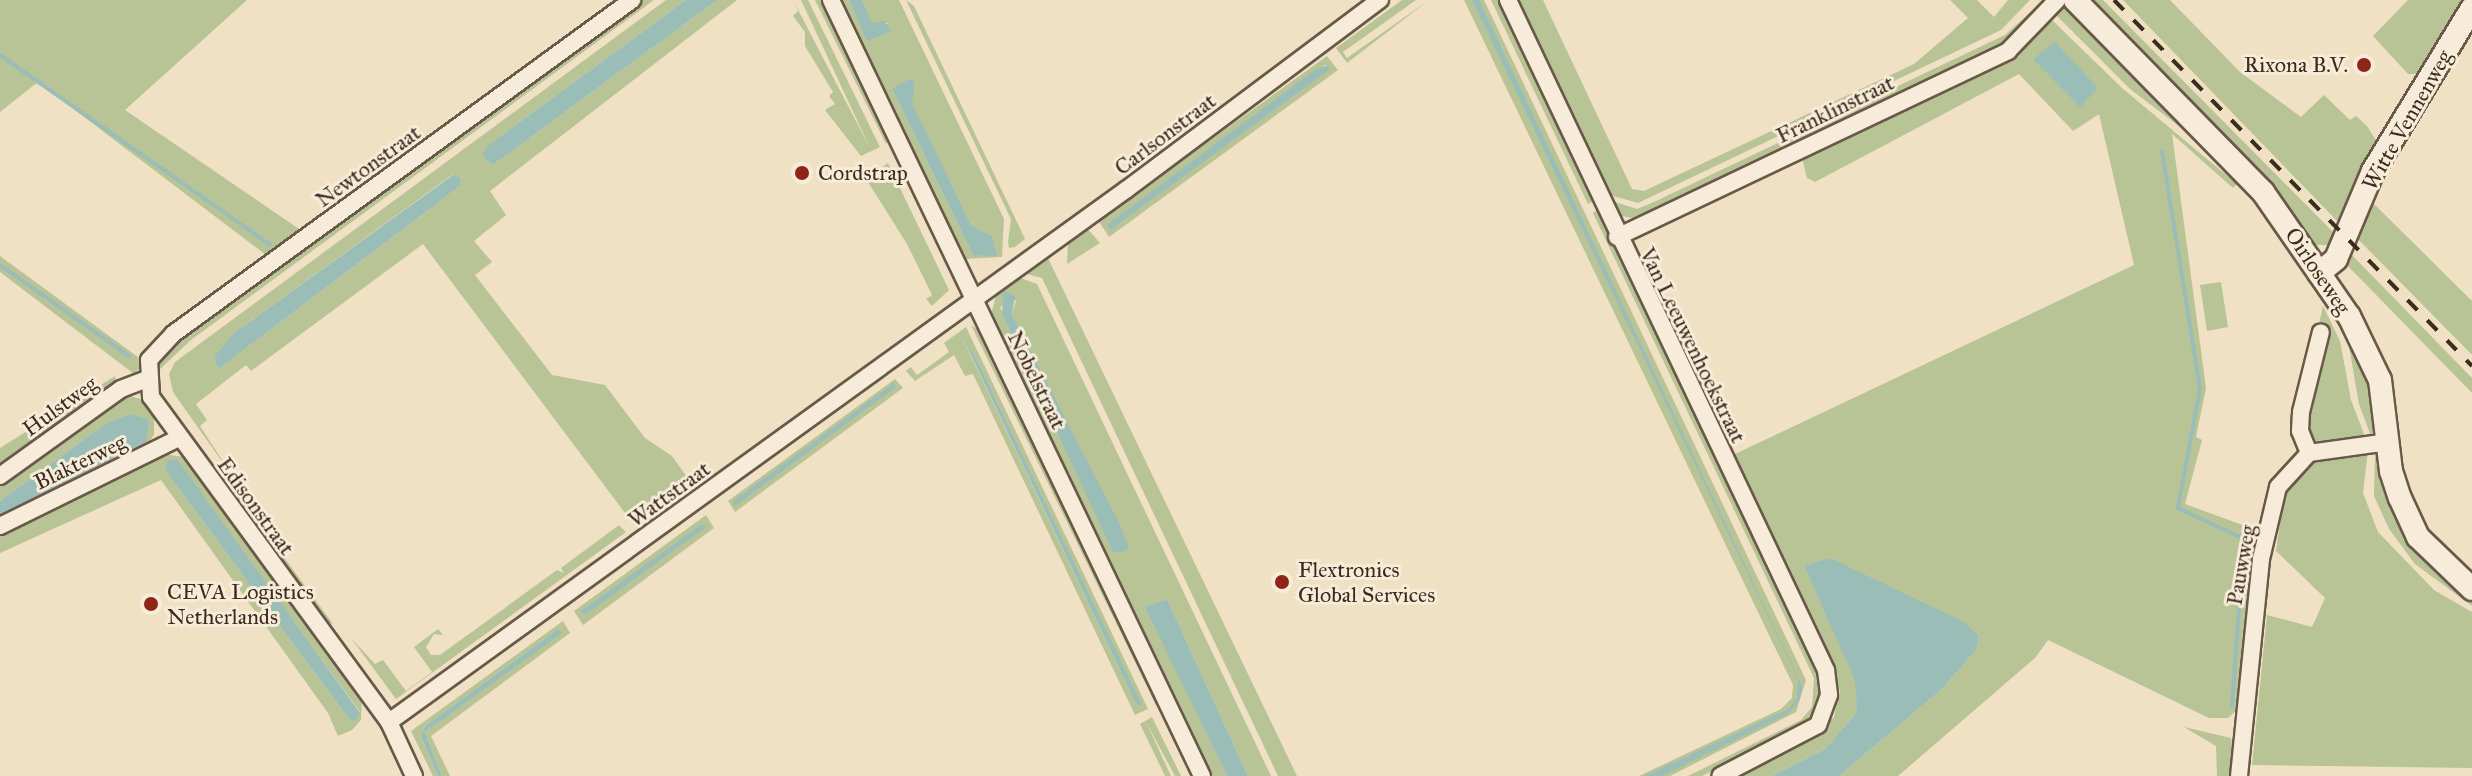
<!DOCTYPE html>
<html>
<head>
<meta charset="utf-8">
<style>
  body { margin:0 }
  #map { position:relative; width:2472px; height:776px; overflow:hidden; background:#f1e1c4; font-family:"IM FELL Great Primer",serif }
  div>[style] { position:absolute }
  .green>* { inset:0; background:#b8c396 }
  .water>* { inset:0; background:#9bbdb7 }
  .stream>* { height:4px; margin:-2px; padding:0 2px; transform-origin:2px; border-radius:2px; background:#9bbdb7 }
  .roads { filter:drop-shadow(2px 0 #685948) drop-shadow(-2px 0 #685948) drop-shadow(0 2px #685948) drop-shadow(0 -2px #685948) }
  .street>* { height:16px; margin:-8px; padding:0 8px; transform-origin:8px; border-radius:8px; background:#f6ecd9 }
  .secondary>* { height:22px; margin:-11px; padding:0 11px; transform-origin:11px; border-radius:11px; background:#f6ecd9 }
  .rail>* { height:4px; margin-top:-2px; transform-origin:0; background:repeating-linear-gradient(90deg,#3a2c1e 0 14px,transparent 0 28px) }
  .dots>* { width:22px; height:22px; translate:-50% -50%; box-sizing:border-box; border:4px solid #f6ecd9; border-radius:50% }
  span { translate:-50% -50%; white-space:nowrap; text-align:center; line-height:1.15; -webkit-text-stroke:6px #f6ecd9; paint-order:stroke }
  .poi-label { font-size:22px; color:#3a2c1e }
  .right { translate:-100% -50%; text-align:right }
  .left { translate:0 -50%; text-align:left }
  .street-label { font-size:22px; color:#3a2c1e }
</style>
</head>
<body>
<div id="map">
  <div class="green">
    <div style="clip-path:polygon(0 0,247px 0,125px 110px,305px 233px,270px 258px,38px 82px,0 112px)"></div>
    <div style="clip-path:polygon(641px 0,654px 0,191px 340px,158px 371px,163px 355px,182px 337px)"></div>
    <div style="clip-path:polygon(evenodd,666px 0,686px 0,491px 143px,485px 159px,493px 165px,717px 0,737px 0,490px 191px,506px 215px,474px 241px,492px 262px,475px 275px,552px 375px,605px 385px,645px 438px,672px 456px,692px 484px,634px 525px,423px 244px,251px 371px,246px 365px,196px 404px,207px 420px,200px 426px,235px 480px,173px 392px,169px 374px,175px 362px,666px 0,452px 175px,460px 177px,460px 186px,220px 368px,216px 356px,234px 333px,452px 175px)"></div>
    <div style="clip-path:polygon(793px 0,870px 148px,801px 0,808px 0,880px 147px,861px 156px,825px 110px,835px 104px,829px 96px,833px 92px,805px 46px,805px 32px,793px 16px,798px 11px)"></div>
    <div style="clip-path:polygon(815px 0,823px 0,890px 137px,886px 144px)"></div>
    <div style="clip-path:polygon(evenodd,841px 0,849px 0,867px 40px,889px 23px,872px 24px,862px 0,899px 0,1004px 219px,1002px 257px,965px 259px,841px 0,915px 83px,911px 103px,971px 225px,992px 236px,973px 255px,892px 89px,915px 83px)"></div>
    <div style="clip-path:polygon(906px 0,914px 6px,1025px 239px,1015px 247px,1009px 248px,1008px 242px,1011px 219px)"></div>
    <div style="clip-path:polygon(1402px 0,1416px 0,1343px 52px,1347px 58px,1429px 0,1347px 63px,1336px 48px)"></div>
    <div style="clip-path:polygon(1464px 0,1484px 0,1806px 680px,1796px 712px,1670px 776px,1639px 776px,1781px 709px,1792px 698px,1793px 685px)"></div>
    <div style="clip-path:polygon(1491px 0,1500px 0,1594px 201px,1588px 204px)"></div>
    <div style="clip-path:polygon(1515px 0,1543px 0,1632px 189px,1644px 191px,1914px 64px,1968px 18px,1950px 0,1977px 0,1994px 17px,2008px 0,2030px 0,2001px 30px,1638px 203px,1606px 194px)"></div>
    <div style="clip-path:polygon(2086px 0,2103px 0,2338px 237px,2334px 245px,2311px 245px)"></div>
    <div style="clip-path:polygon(2123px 0,2170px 0,2240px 72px,2301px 117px,2324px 95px,2350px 120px,2356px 116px,2367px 126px,2379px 145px,2342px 226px)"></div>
    <div style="clip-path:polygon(2408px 0,2465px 0,2421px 74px,2408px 74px,2373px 36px)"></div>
    <div style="clip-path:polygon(2038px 5px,2001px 46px,1638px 219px,1622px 216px,1609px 200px,1637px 209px,1656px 201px,2005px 35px)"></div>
    <div style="clip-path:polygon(2057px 6px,2073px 6px,2127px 60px,2130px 77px,2142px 75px,2209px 149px,2130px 89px,2052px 11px)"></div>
    <div style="clip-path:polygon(2052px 20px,2122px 88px,2237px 184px,2233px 188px,2172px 134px,2206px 388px,2196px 437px,2202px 440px,2185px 504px,2256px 530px,2238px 709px,2228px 718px,2209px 718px,2048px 640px,2035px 658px,1898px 776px,1839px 776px,1941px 690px,1977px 649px,1979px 636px,1804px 566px,1856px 680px,1857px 712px,1825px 749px,1771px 776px,1732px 776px,1814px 736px,1834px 717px,1840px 690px,1733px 455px,2134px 265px,2099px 114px,2073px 131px,2019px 74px,1815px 182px,1807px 178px,1802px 158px)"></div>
    <div style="clip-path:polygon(evenodd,1327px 56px,1338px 70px,1109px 237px,1098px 220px,1107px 209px,1112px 211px,1327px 56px,1325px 65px,1330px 67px,1110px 229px,1108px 225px,1325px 65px)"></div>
    <div style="clip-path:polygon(888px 163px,949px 290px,932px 306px,926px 299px,932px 295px,907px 244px,866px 179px)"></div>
    <div style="clip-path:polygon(2372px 202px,2472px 301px,2472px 355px,2355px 236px)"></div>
    <div style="clip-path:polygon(1597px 210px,1820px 674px,1818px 707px,1802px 726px,1702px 776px,1688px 776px,1801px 720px,1812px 707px,1814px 678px,1593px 213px)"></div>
    <div style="clip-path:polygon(1086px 227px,1100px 243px,1067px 264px,1068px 241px)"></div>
    <div style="clip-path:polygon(2348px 251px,2472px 378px,2472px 393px,2344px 262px)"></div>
    <div style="clip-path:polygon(1046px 254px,1297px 776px,1278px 776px,1042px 278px,1023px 273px)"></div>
    <div style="clip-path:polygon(0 256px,142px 360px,140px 368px,134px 374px,0 272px)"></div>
    <div style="clip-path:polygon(evenodd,1015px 276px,1037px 284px,1271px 776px,1248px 776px,1167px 599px,1146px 607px,1227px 776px,1211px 776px,991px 315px,998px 288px,1015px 276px,1016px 300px,1012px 315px,1129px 547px,1000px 307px,1016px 300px)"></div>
    <div style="clip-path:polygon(2221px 282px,2228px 327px,2207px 331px,2200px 285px)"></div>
    <div style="clip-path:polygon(2323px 306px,2340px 341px,2351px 400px,2366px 439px,2313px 444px,2304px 427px,2327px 331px,2319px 324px)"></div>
    <div style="clip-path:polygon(971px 325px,983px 333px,1158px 698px,1156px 705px)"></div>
    <div style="clip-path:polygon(evenodd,966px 327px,1148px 709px,1135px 715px,973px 374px,965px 376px,954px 355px,915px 381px,906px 371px,911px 367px,917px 375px,949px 352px,944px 343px,966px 327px,961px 335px,979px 364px,1141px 705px,1137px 706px,961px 335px)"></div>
    <div style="clip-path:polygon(2347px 335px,2361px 350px,2379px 417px,2371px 436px,2359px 404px)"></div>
    <div style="clip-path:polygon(115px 376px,116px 385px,0 470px,0 448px)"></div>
    <div style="clip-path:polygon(895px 379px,903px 388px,735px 512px,728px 501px)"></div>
    <div style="clip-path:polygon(127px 395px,141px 399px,154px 413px,154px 435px,143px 450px,0 519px,146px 442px,104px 425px,0 501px,0 482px)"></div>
    <div style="clip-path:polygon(2368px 450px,2363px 493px,2378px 532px,2434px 590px,2472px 612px,2472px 768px,2252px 765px,2267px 615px,2312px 627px,2325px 598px,2276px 551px,2285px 487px,2305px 460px)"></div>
    <div style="clip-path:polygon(2375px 451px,2393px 496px,2472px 598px,2472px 606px,2415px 564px,2389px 529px,2374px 496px)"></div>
    <div style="clip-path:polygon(evenodd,163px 454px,185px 457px,362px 697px,361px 720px,352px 730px,338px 736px,328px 713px,161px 480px,0 553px,0 532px,163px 454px,171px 478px,295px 623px,360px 712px,351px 722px,171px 478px)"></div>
    <div style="clip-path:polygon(244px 503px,333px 624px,321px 620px,242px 512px)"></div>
    <div style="clip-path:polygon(706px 515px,714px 528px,583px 625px,574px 611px)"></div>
    <div style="clip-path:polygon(619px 525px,626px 532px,396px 699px,351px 638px,375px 664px,383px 660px,406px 691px,432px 672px,414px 647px,438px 629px,443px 635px,434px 634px,426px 647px,431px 655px,440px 655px,557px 570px,564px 573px,561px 568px)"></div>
    <div style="clip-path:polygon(563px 621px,570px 633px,431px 736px,450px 776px,442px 776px,425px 732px,558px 629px,425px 726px,421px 737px,438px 776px,433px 776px,411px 731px)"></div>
    <div style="clip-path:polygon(1152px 717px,1181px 776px,1175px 776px,1147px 724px,1171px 776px,1165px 776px,1140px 724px)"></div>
    <div style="clip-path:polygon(2184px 727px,2231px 738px,2236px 776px,2217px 776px,2216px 746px)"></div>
  </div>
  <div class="water">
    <div style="clip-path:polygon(686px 0,717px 0,493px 165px,485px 159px,483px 152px,491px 143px)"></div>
    <div style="clip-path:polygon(849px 0,862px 0,872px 23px,885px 21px,891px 31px,867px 41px)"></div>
    <div style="clip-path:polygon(1472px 0,1479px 0,1802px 686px,1800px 699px,1789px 713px,1662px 776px,1645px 776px,1788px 709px,1797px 699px,1798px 679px)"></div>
    <div style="clip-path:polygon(2055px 42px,2098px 88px,2080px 107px,2033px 59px)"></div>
    <div style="clip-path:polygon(1329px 65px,1329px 70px,1110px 230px,1107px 225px,1316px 69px)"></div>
    <div style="clip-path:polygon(910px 79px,915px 83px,912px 103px,971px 225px,992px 236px,997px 256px,973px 255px,892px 89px)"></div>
    <div style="clip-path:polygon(453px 175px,460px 177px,460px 186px,220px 368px,216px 365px,215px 356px,234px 333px)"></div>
    <div style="clip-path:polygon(1004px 291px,1015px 296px,1012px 315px,1118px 521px,1129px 547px,1123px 552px,1113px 552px,1002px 313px)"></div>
    <div style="clip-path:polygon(961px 334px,979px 364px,1142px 705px,1137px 706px)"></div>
    <div style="clip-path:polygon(894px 383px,896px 387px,735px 506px,732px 502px)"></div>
    <div style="clip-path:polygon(130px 414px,149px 420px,146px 442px,0 515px,0 501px,104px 425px)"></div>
    <div style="clip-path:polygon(177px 459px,360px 713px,357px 719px,351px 722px,171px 478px,165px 468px,168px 461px)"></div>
    <div style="clip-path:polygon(702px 524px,706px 527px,585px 615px,581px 611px)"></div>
    <div style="clip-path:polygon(1830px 558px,1962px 621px,1979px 636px,1977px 649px,1941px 690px,1839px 776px,1771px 776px,1825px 749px,1857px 712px,1855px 680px,1804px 566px)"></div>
    <div style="clip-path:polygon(1167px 599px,1248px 776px,1227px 776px,1145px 607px)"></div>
    <div style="clip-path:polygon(558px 629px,562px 633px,425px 732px,442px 776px,438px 776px,421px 737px,425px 726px)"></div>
  </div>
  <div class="stream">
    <div style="left:0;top:55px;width:330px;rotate:35.1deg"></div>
    <div style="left:2162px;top:151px;width:241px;rotate:80.9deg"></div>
    <div style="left:2200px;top:389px;width:121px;rotate:100.5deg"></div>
    <div style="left:2178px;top:508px;width:73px;rotate:25.2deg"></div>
    <div style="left:2244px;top:539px;width:168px;rotate:94.1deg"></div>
    <div style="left:0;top:265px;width:158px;rotate:35.2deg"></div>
  </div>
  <div class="roads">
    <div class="street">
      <div style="left:831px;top:0;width:860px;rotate:64.45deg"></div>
      <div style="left:1508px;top:0;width:742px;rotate:64.61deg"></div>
      <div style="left:1826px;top:670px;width:25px;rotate:83deg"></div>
      <div style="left:1829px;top:695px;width:32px;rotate:110deg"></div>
      <div style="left:1818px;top:725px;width:110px;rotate:152.5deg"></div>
      <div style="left:1617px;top:237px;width:433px;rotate:-25.4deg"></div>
      <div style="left:2008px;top:51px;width:71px;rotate:-46.1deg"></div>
      <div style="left:2309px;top:453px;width:24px;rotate:-112deg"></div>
      <div style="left:2300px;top:431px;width:19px;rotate:-87deg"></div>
      <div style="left:2301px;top:412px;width:82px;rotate:-76deg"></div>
      <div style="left:0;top:476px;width:149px;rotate:-35.7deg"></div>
      <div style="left:121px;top:389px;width:30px;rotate:-21deg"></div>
      <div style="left:0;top:526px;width:199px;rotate:-26.2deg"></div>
      <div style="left:389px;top:722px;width:910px;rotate:-35.84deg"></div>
      <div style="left:1127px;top:189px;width:316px;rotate:-36.8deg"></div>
      <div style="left:414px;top:776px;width:60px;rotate:-114.8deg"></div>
      <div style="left:389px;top:722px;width:403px;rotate:-126.2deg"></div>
      <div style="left:151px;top:397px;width:37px;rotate:-93deg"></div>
      <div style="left:149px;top:360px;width:35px;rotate:-47deg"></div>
      <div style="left:173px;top:334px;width:568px;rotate:-36.04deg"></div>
      <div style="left:2239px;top:776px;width:218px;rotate:-84.2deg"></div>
      <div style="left:2261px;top:559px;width:74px;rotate:-76.7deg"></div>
      <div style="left:2278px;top:487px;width:46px;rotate:-47.6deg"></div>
      <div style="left:2309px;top:453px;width:80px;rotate:-7.9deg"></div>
    </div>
    <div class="secondary">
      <div style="left:2075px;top:0;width:269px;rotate:45.6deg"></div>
      <div style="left:2263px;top:192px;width:151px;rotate:55.3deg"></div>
      <div style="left:2349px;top:316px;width:71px;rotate:64.2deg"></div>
      <div style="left:2380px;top:380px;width:92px;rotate:83.1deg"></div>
      <div style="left:2391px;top:471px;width:28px;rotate:72deg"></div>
      <div style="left:2400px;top:498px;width:43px;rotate:65.2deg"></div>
      <div style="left:2418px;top:537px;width:75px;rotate:43.9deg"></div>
      <div style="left:2319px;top:273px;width:22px;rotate:-39deg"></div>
      <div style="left:2336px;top:259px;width:95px;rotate:-67.2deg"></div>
      <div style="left:2373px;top:171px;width:191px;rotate:-58.7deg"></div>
    </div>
  </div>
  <div class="rail">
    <div style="left:2114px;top:0;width:512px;rotate:45.63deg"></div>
  </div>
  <div class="dots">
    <div style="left:2364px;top:65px;background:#8f2418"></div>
    <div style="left:802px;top:173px;background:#8f2418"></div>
    <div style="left:1282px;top:582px;background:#8f2418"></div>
    <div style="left:151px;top:604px;background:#8f2418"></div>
  </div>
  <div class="poi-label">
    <span class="right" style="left:2348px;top:65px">Rixona B.V.</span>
    <span class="left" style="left:818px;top:173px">Cordstrap</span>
    <span class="left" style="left:1298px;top:582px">Flextronics<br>Global Services</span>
    <span class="left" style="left:167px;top:604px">CEVA Logistics<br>Netherlands</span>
  </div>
  <div class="street-label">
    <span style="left:1835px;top:109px;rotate:-26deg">Franklinstraat</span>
    <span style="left:2407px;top:120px;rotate:-60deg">Witte Vennenweg</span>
    <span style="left:1165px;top:134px;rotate:-37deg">Carlsonstraat</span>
    <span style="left:368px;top:166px;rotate:-36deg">Newtonstraat</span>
    <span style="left:2318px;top:271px;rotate:56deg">Oirloseweg</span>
    <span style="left:1693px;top:345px;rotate:64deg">Van Leeuwenhoekstraat</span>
    <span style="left:1037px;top:380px;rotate:64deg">Nobelstraat</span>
    <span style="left:60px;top:406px;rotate:-36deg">Hulstweg</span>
    <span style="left:80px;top:462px;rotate:-26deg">Blakterweg</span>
    <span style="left:669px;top:494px;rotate:-36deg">Wattstraat</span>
    <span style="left:256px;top:506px;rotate:54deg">Edisonstraat</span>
    <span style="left:2241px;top:565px;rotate:-80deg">Pauwweg</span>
  </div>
</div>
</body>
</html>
